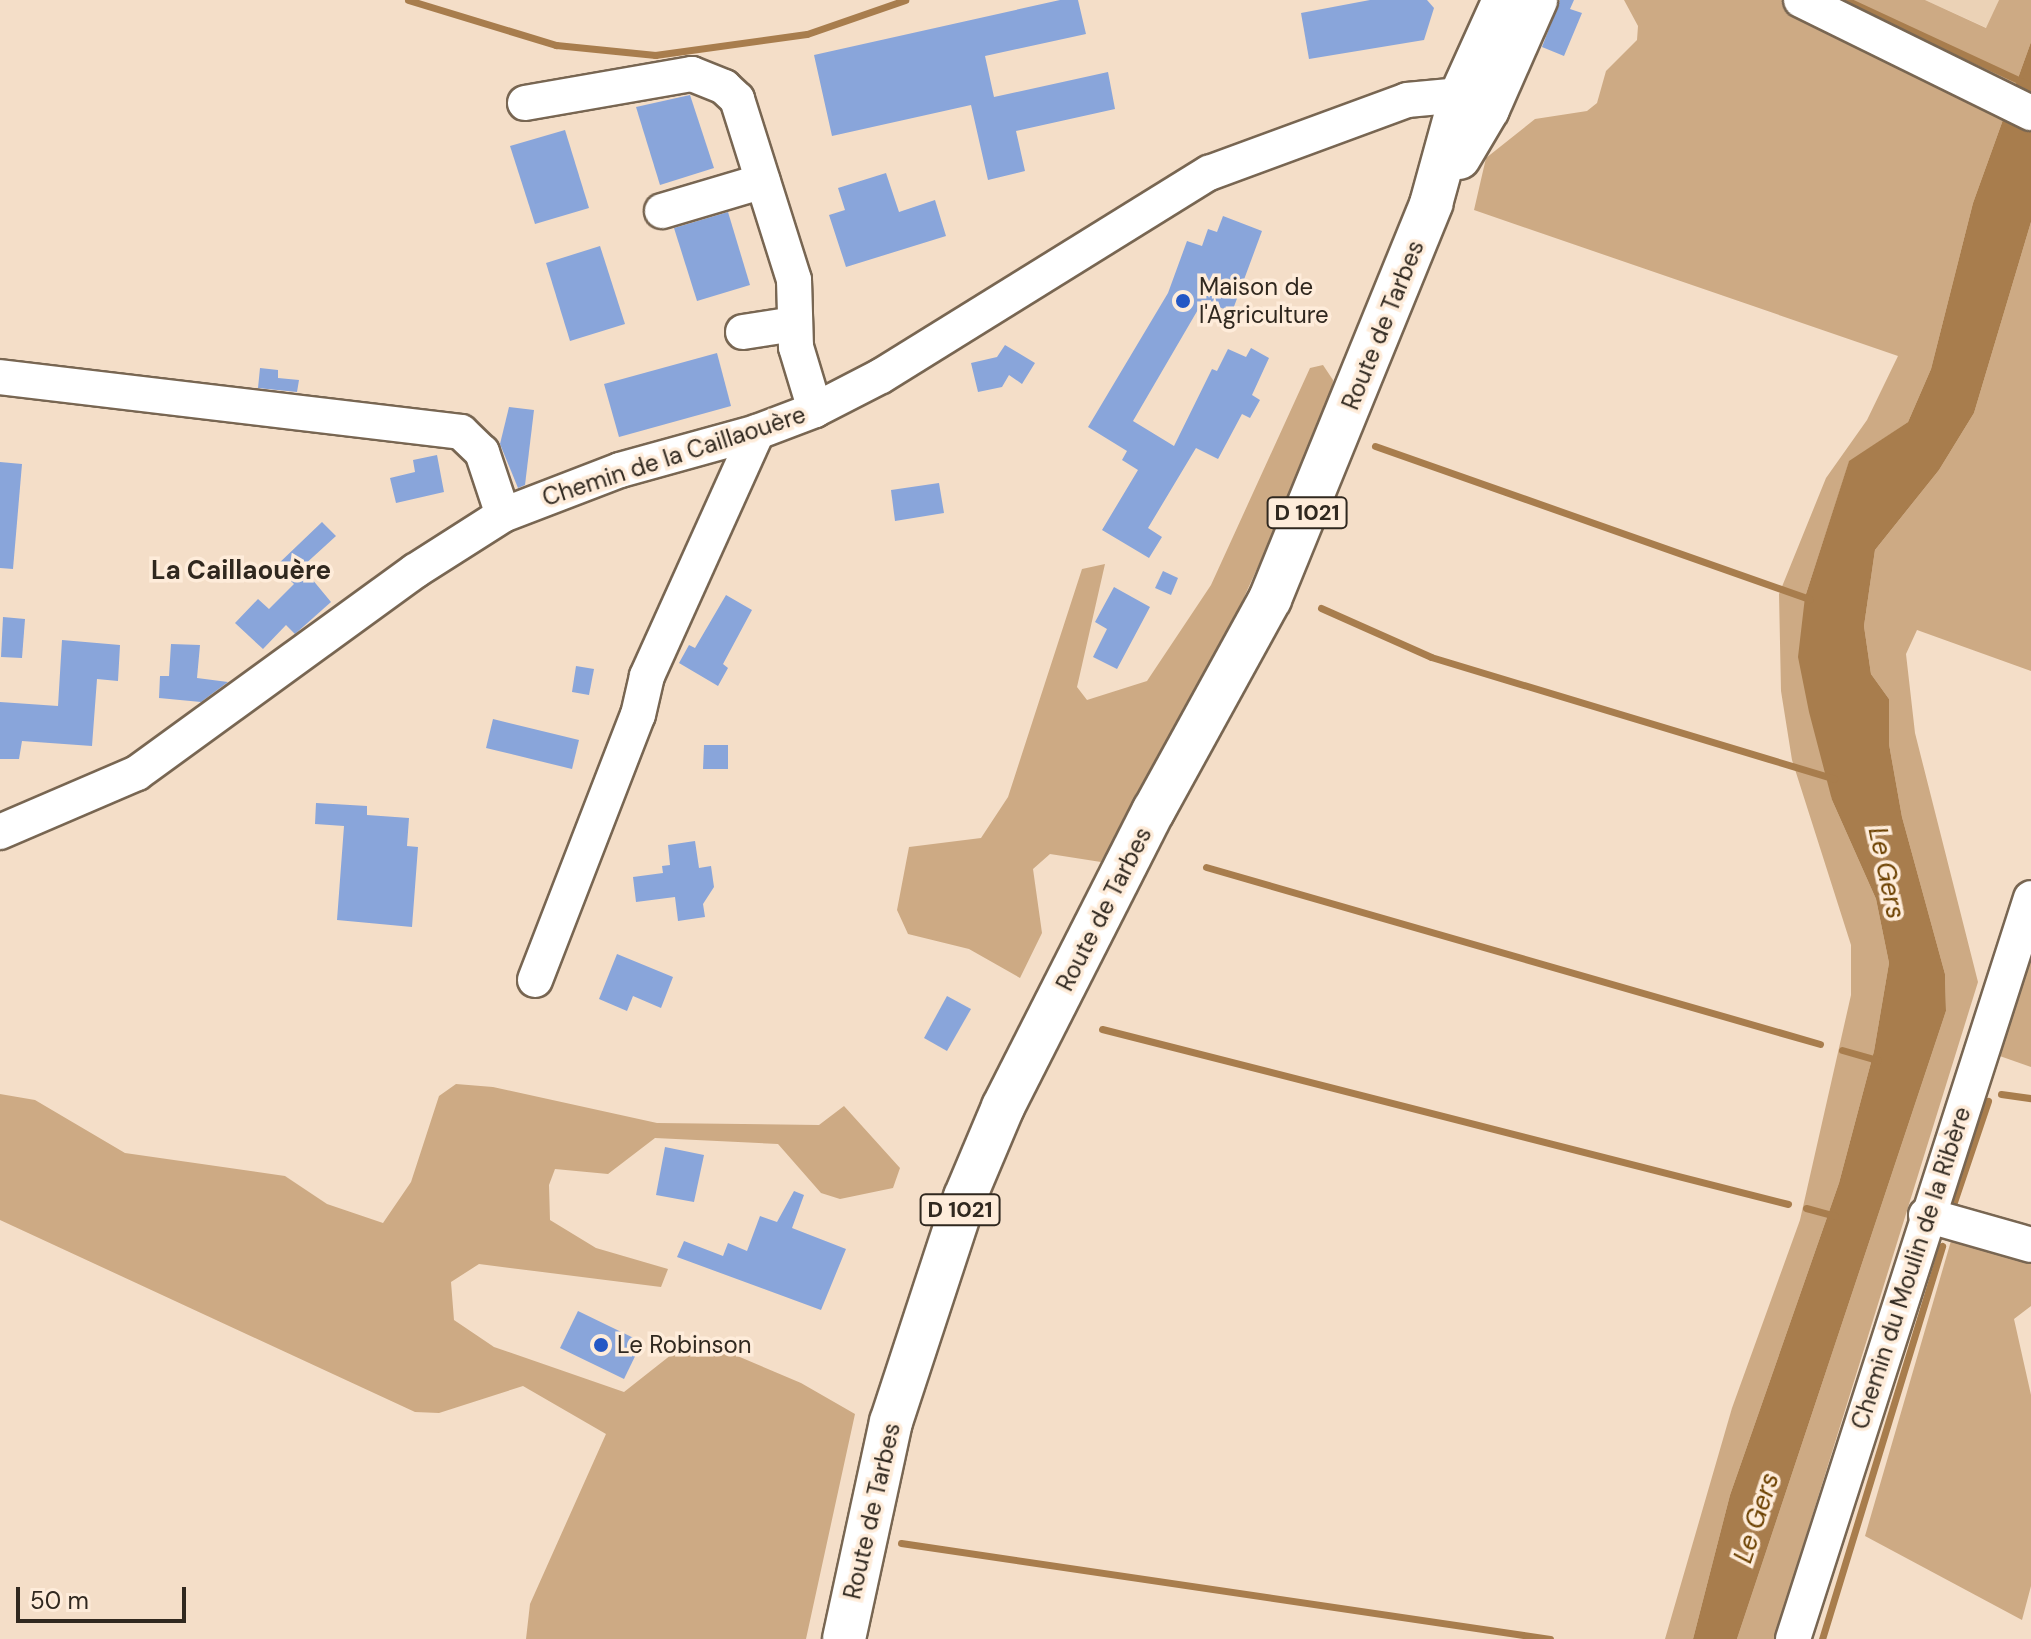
<!DOCTYPE html>
<html>
<head>
<meta charset="utf-8">
<style>
  body { margin:0 }
  #map { position:relative; width:2031px; height:1639px; overflow:hidden; background:#f4dec8; font-family:"DM Sans",sans-serif }
  div>[style] { position:absolute }
  .built>* { inset:0; background:#ebd2b6 }
  .green>* { inset:0; background:#cdaa84 }
  .water>* { inset:0; background:#a87d4d }
  .stream>* { height:7px; margin:-3.5px; padding:0 3.5px; transform-origin:3.5px; border-radius:3.5px; background:#a87d4d }
  .building>* { inset:0; background:#89a5da }
  .roads { filter:drop-shadow(2px 0 #786652) drop-shadow(-2px 0 #786652) drop-shadow(0 2px #786652) drop-shadow(0 -2px #786652) }
  .minor>* { height:34px; margin:-17px; padding:0 17px; transform-origin:17px; border-radius:17px; background:#fff }
  .major>* { height:42px; margin:-21px; padding:0 21px; transform-origin:21px; border-radius:21px; background:#fff }
  .dots>* { width:22px; height:22px; translate:-50% -50%; box-sizing:border-box; border:4px solid #feecda; border-radius:50% }
  span { translate:-50% -50%; white-space:nowrap; text-align:center; line-height:1.15; -webkit-text-stroke:7px #feecda; paint-order:stroke }
  .shield-label span { padding:2px 6px; background:#feecda; border:2px solid; border-radius:6px; -webkit-text-stroke-width:0 }
  .shield-label { font-size:22px; color:#30281f; font-weight:700 }
  .poi-label { font-size:24px; color:#30281f }
  .left { translate:0 -50%; text-align:left }
  .street-label { font-size:24px; color:#30281f }
  .neighbourhood-label { font-size:26px; color:#30281f; font-weight:700 }
  .water-label { font-size:26px; color:#6c4101; font-style:italic }
  .scale { position:absolute; left:16px; top:1587px; width:170px; height:36px; box-sizing:border-box; border:4px solid #30281f; border-top:0; padding-left:10px; font-size:24px; line-height:28px; white-space:nowrap; color:#30281f; -webkit-text-stroke:6px #feecda; paint-order:stroke }
</style>
</head>
<body>
<div id="map">
  <div class="built">
    <div style="clip-path:polygon(1925px 0,1999px 0,1987px 28px)"></div>
  </div>
  <div class="green">
    <div style="clip-path:polygon(1624px 0,1925px 0,1986px 28px,1999px 0,2031px 0,2031px 42px,1973px 203px,1931px 369px,1908px 422px,1849px 462px,1805px 597px,1832px 800px,1876px 899px,1889px 963px,1874px 1051px,1839px 1183px,1730px 1495px,1693px 1639px,1665px 1639px,1732px 1408px,1800px 1220px,1851px 995px,1851px 945px,1792px 760px,1781px 691px,1779px 594px,1826px 478px,1867px 420px,1898px 356px,1474px 210px,1486px 158px,1535px 119px,1587px 111px,1597px 103px,1606px 71px,1637px 40px,1638px 26px)"></div>
    <div style="clip-path:polygon(2031px 222px,2031px 671px,1917px 630px,1906px 654px,1915px 733px,1978px 982px,1774px 1639px,1737px 1639px,1946px 1011px,1945px 974px,1902px 817px,1889px 744px,1889px 699px,1871px 674px,1864px 626px,1875px 550px,1939px 470px,1974px 413px)"></div>
    <div style="clip-path:polygon(1323px 365px,1333px 380px,1331px 406px,1240px 606px,1101px 862px,1050px 854px,1033px 869px,1042px 933px,1020px 978px,969px 949px,908px 934px,897px 910px,909px 847px,981px 838px,1008px 797px,1082px 569px,1105px 564px,1077px 687px,1087px 700px,1147px 681px,1211px 585px,1310px 368px)"></div>
    <div style="clip-path:polygon(2031px 936px,2031px 1067px,1994px 1054px)"></div>
    <div style="clip-path:polygon(456px 1084px,493px 1087px,657px 1123px,819px 1125px,844px 1106px,900px 1168px,893px 1188px,840px 1199px,821px 1193px,778px 1144px,655px 1138px,608px 1174px,555px 1169px,549px 1185px,550px 1220px,596px 1248px,668px 1269px,661px 1287px,479px 1264px,451px 1282px,454px 1320px,494px 1347px,624px 1392px,676px 1351px,728px 1352px,801px 1383px,855px 1414px,806px 1639px,526px 1639px,530px 1604px,606px 1434px,523px 1386px,439px 1413px,415px 1412px,0 1220px,0 1094px,35px 1100px,125px 1153px,285px 1176px,327px 1204px,383px 1223px,411px 1182px,439px 1096px)"></div>
    <div style="clip-path:polygon(1953px 1234px,2031px 1255px,2031px 1306px,2014px 1319px,2031px 1395px,2031px 1586px,2022px 1620px,1865px 1536px)"></div>
  </div>
  <div class="water">
    <div style="clip-path:polygon(2031px 42px,2031px 222px,1974px 413px,1939px 470px,1875px 550px,1864px 626px,1871px 674px,1889px 699px,1889px 744px,1902px 817px,1945px 974px,1946px 1011px,1737px 1639px,1693px 1639px,1730px 1495px,1839px 1183px,1874px 1051px,1889px 963px,1876px 899px,1832px 800px,1809px 712px,1798px 657px,1805px 597px,1849px 461px,1908px 422px,1931px 369px,1973px 203px)"></div>
  </div>
  <div class="stream">
    <div style="left:408px;top:0;width:155px;rotate:16.9deg"></div>
    <div style="left:556px;top:45px;width:100px;rotate:5.8deg"></div>
    <div style="left:655px;top:55px;width:153px;rotate:-7.9deg"></div>
    <div style="left:807px;top:34px;width:104px;rotate:-19.1deg"></div>
    <div style="left:1846px;top:0;width:204px;rotate:24.9deg"></div>
    <div style="left:1375px;top:446px;width:461px;rotate:19.4deg"></div>
    <div style="left:1321px;top:608px;width:120px;rotate:24deg"></div>
    <div style="left:1431px;top:657px;width:421px;rotate:16.8deg"></div>
    <div style="left:1206px;top:867px;width:639px;rotate:16.08deg"></div>
    <div style="left:1102px;top:1029px;width:708px;rotate:14.31deg"></div>
    <div style="left:1842px;top:1050px;width:37px;rotate:16deg"></div>
    <div style="left:2001px;top:1094px;width:30px;rotate:8deg"></div>
    <div style="left:1806px;top:1208px;width:30px;rotate:15deg"></div>
    <div style="left:1952px;top:1208px;width:113px;rotate:-71.4deg"></div>
    <div style="left:901px;top:1543px;width:656px;rotate:8.41deg"></div>
    <div style="left:1822px;top:1639px;width:411px;rotate:-73deg"></div>
  </div>
  <div class="building">
    <div style="clip-path:polygon(1060px 0,1078px 0,1086px 34px,985px 56px,994px 97px,1108px 72px,1115px 109px,1016px 131px,1025px 171px,988px 180px,971px 105px,832px 136px,814px 55px)"></div>
    <div style="clip-path:polygon(1370px 0,1427px 0,1434px 8px,1424px 40px,1309px 59px,1301px 13px)"></div>
    <div style="clip-path:polygon(1560px 0,1574px 0,1570px 9px,1582px 13px,1564px 56px,1542px 47px)"></div>
    <div style="clip-path:polygon(690px 95px,714px 168px,660px 185px,636px 107px)"></div>
    <div style="clip-path:polygon(565px 130px,589px 208px,535px 224px,510px 146px)"></div>
    <div style="clip-path:polygon(886px 173px,899px 212px,935px 200px,946px 236px,846px 267px,829px 215px,845px 210px,838px 188px)"></div>
    <div style="clip-path:polygon(728px 212px,750px 285px,697px 301px,674px 228px)"></div>
    <div style="clip-path:polygon(1223px 216px,1262px 231px,1232px 312px,1203px 301px,1133px 421px,1174px 446px,1212px 369px,1217px 371px,1228px 349px,1246px 357px,1251px 348px,1269px 358px,1252px 395px,1260px 400px,1250px 418px,1242px 414px,1218px 459px,1196px 448px,1148px 528px,1162px 537px,1149px 558px,1102px 530px,1138px 470px,1122px 460px,1127px 451px,1088px 427px,1168px 293px,1187px 241px,1202px 246px,1208px 229px,1217px 232px)"></div>
    <div style="clip-path:polygon(600px 246px,625px 324px,570px 341px,546px 263px)"></div>
    <div style="clip-path:polygon(1005px 345px,1035px 363px,1022px 384px,1009px 375px,1002px 387px,978px 392px,971px 363px,997px 357px)"></div>
    <div style="clip-path:polygon(717px 353px,731px 406px,619px 437px,604px 384px)"></div>
    <div style="clip-path:polygon(260px 368px,278px 370px,278px 378px,299px 380px,297px 392px,258px 388px)"></div>
    <div style="clip-path:polygon(509px 407px,534px 410px,525px 485px,518px 488px,500px 444px)"></div>
    <div style="clip-path:polygon(437px 455px,444px 492px,396px 503px,390px 478px,415px 472px,413px 460px)"></div>
    <div style="clip-path:polygon(0 462px,22px 464px,13px 569px,0 568px)"></div>
    <div style="clip-path:polygon(939px 483px,944px 513px,895px 521px,891px 490px)"></div>
    <div style="clip-path:polygon(322px 522px,336px 536px,302px 567px,331px 602px,295px 634px,286px 625px,263px 649px,235px 623px,258px 599px,269px 609px,294px 584px,276px 566px)"></div>
    <div style="clip-path:polygon(1163px 571px,1178px 578px,1171px 595px,1155px 588px)"></div>
    <div style="clip-path:polygon(1114px 587px,1150px 607px,1117px 669px,1093px 657px,1107px 629px,1095px 622px)"></div>
    <div style="clip-path:polygon(726px 595px,752px 610px,723px 664px,728px 668px,718px 686px,679px 663px,689px 645px,695px 648px)"></div>
    <div style="clip-path:polygon(3px 617px,25px 619px,22px 658px,1px 657px)"></div>
    <div style="clip-path:polygon(62px 640px,120px 645px,118px 681px,97px 679px,92px 746px,22px 741px,19px 759px,0 759px,0 702px,58px 706px)"></div>
    <div style="clip-path:polygon(171px 644px,200px 645px,197px 678px,228px 682px,201px 702px,159px 698px,160px 676px,169px 676px)"></div>
    <div style="clip-path:polygon(576px 666px,594px 669px,589px 695px,572px 692px)"></div>
    <div style="clip-path:polygon(493px 719px,579px 740px,572px 769px,486px 748px)"></div>
    <div style="clip-path:polygon(704px 745px,728px 745px,728px 769px,703px 769px)"></div>
    <div style="clip-path:polygon(316px 803px,367px 806px,367px 815px,409px 818px,407px 846px,418px 847px,412px 927px,337px 920px,344px 826px,315px 824px)"></div>
    <div style="clip-path:polygon(695px 841px,699px 868px,711px 866px,714px 887px,703px 904px,705px 917px,678px 921px,675px 897px,636px 902px,633px 877px,663px 873px,662px 866px,670px 865px,668px 845px)"></div>
    <div style="clip-path:polygon(617px 954px,673px 977px,661px 1008px,633px 996px,627px 1011px,599px 999px)"></div>
    <div style="clip-path:polygon(947px 996px,971px 1009px,947px 1051px,924px 1038px)"></div>
    <div style="clip-path:polygon(665px 1147px,704px 1155px,694px 1202px,656px 1195px)"></div>
    <div style="clip-path:polygon(794px 1191px,804px 1195px,792px 1228px,846px 1249px,821px 1310px,677px 1257px,684px 1241px,723px 1256px,728px 1243px,747px 1251px,760px 1216px,777px 1222px)"></div>
    <div style="clip-path:polygon(578px 1311px,642px 1342px,624px 1379px,560px 1348px)"></div>
  </div>
  <div class="roads">
    <div class="minor">
      <div style="left:1801px;top:0;width:256px;rotate:26.2deg"></div>
      <div style="left:525px;top:103px;width:169px;rotate:-9.9deg"></div>
      <div style="left:692px;top:74px;width:35px;rotate:22deg"></div>
      <div style="left:724px;top:87px;width:18px;rotate:43deg"></div>
      <div style="left:737px;top:99px;width:190px;rotate:72.5deg"></div>
      <div style="left:794px;top:280px;width:67px;rotate:88.3deg"></div>
      <div style="left:796px;top:347px;width:66px;rotate:73.2deg"></div>
      <div style="left:662px;top:211px;width:105px;rotate:-16.5deg"></div>
      <div style="left:743px;top:332px;width:52px;rotate:-8.9deg"></div>
      <div style="left:0;top:377px;width:464px;rotate:6.8deg"></div>
      <div style="left:461px;top:432px;width:29px;rotate:44deg"></div>
      <div style="left:482px;top:452px;width:66px;rotate:71.6deg"></div>
      <div style="left:0;top:832px;width:149px;rotate:-23.3deg"></div>
      <div style="left:137px;top:773px;width:344px;rotate:-36deg"></div>
      <div style="left:415px;top:571px;width:104px;rotate:-32.5deg"></div>
      <div style="left:503px;top:515px;width:125px;rotate:-21deg"></div>
      <div style="left:620px;top:470px;width:142px;rotate:-15.5deg"></div>
      <div style="left:757px;top:432px;width:62px;rotate:-20.8deg"></div>
      <div style="left:815px;top:410px;width:74px;rotate:-27.3deg"></div>
      <div style="left:881px;top:376px;width:386px;rotate:-31.8deg"></div>
      <div style="left:1209px;top:173px;width:211px;rotate:-20.2deg"></div>
      <div style="left:1407px;top:100px;width:54px;rotate:-5.3deg"></div>
      <div style="left:1461px;top:95px;width:21px;rotate:28deg"></div>
      <div style="left:535px;top:980px;width:284px;rotate:-68.8deg"></div>
      <div style="left:638px;top:715px;width:40px;rotate:-77deg"></div>
      <div style="left:647px;top:676px;width:268px;rotate:-65.7deg"></div>
      <div style="left:1926px;top:1215px;width:109px;rotate:15.9deg"></div>
      <div style="left:1793px;top:1639px;width:778px;rotate:-72.19deg"></div>
    </div>
    <div class="major">
      <div style="left:1459px;top:158px;width:57px;rotate:-59.4deg"></div>
      <div style="left:1488px;top:109px;width:119px;rotate:-66.2deg"></div>
      <div style="left:844px;top:1639px;width:222px;rotate:-77.8deg"></div>
      <div style="left:891px;top:1422px;width:237px;rotate:-71.8deg"></div>
      <div style="left:965px;top:1197px;width:98px;rotate:-67.1deg"></div>
      <div style="left:1003px;top:1107px;width:333px;rotate:-63.1deg"></div>
      <div style="left:1154px;top:810px;width:241px;rotate:-61.2deg"></div>
      <div style="left:1270px;top:599px;width:427px;rotate:-67.8deg"></div>
      <div style="left:1431px;top:204px;width:113px;rotate:-74.6deg"></div>
      <div style="left:1461px;top:95px;width:104px;rotate:-65.6deg"></div>
    </div>
  </div>
  <div class="dots">
    <div style="left:1183px;top:301px;background:#2457c5"></div>
    <div style="left:601px;top:1345px;background:#2457c5"></div>
  </div>
  <div class="shield-label">
    <span style="left:1307px;top:513px">D 1021</span>
    <span style="left:960px;top:1210px">D 1021</span>
  </div>
  <div class="poi-label">
    <span class="left" style="left:1199px;top:301px">Maison de<br>l'Agriculture</span>
    <span class="left" style="left:617px;top:1345px">Le Robinson</span>
  </div>
  <div class="street-label">
    <span style="left:1383px;top:325px;rotate:-68deg">Route de Tarbes</span>
    <span style="left:674px;top:456px;rotate:-18deg">Chemin de la Caillaouère</span>
    <span style="left:1104px;top:909px;rotate:-63deg">Route de Tarbes</span>
    <span style="left:1911px;top:1268px;rotate:-72deg">Chemin du Moulin de la Ribère</span>
    <span style="left:872px;top:1511px;rotate:-77deg">Route de Tarbes</span>
  </div>
  <div class="neighbourhood-label">
    <span style="left:241px;top:571px">La Caillaouère</span>
  </div>
  <div class="water-label">
    <span style="left:1886px;top:873px;rotate:78deg">Le Gers</span>
    <span style="left:1757px;top:1518px;rotate:-72deg">Le Gers</span>
  </div>
  <div class="scale">50 m</div>
</div>
</body>
</html>
